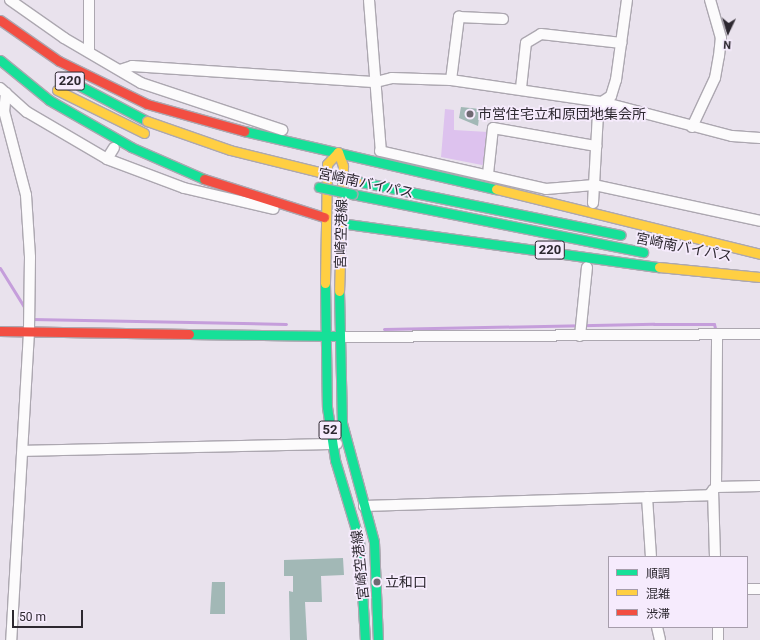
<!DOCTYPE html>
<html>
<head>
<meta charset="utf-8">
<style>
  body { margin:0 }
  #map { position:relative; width:760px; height:640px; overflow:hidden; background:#e9e2ed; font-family:Roboto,"Noto Sans JP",sans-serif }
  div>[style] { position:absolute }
  .green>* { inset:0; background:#ddc2ee }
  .stream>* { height:3px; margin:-1.5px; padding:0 1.5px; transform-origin:1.5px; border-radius:1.5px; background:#c59edb }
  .building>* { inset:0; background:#a2b8b6 }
  .roads { filter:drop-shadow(1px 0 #aca7b0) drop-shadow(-1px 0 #aca7b0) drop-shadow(0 1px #aca7b0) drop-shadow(0 -1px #aca7b0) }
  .street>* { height:10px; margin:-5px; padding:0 5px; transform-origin:5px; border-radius:5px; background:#fcfbfc }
  .fast>* { height:9px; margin:-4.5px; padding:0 4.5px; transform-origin:4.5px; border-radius:4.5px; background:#16e098 }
  .slow>* { height:9px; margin:-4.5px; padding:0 4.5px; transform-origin:4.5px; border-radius:4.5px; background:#ffcf43 }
  .jam>* { height:9px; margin:-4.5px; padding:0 4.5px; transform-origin:4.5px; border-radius:4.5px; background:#f24e42 }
  .bridges { filter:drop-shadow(1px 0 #aca7b0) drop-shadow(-1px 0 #aca7b0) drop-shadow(0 1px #aca7b0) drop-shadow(0 -1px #aca7b0) }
  .fast-bridge>* { height:9px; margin:-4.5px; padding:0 4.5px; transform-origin:4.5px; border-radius:4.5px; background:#16e098 }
  .slow-bridge>* { height:9px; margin:-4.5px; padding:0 4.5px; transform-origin:4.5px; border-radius:4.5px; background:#ffcf43 }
  .dots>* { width:11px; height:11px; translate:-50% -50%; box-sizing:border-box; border:2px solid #f6ebfd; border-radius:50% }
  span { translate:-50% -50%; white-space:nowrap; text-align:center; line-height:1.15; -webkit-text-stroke:3.5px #f6ebfd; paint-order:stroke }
  .shield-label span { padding:1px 3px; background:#f6ebfd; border:1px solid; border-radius:3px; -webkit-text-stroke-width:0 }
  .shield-label { font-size:13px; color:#2d2830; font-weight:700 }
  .poi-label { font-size:14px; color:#2d2830 }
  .left { translate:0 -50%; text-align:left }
  .street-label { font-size:14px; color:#2d2830 }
  .legend { position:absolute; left:608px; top:556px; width:140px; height:72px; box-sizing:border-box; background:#f6ebfd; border:1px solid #a69dab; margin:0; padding:5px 7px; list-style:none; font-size:12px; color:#2d2830 }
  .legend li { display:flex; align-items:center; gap:8px; height:20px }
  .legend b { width:20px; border:1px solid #a69dab }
  .north { position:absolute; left:708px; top:12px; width:40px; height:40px; -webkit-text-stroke:3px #f6ebfd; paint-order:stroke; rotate:184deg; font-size:11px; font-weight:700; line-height:16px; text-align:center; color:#2d2830 }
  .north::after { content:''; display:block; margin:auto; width:14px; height:18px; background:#2d2830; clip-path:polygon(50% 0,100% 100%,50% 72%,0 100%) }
  .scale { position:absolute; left:12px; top:610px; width:71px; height:18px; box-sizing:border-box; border:2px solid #2d2830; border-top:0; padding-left:5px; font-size:12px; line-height:14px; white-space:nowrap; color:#2d2830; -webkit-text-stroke:3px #f6ebfd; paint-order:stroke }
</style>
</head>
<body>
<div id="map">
  <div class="green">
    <div style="clip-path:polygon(445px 109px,454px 110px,454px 130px,488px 132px,486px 163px,482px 165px,441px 157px)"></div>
  </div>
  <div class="stream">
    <div style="left:0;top:268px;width:49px;rotate:58.2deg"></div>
    <div style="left:31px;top:319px;width:255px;rotate:1.1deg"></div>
    <div style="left:384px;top:329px;width:270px;rotate:-1.1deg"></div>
    <div style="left:654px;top:324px;width:60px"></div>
    <div style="left:714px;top:324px;width:4px;rotate:76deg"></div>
  </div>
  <div class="building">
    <div style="clip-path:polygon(461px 107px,480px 109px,478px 126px,459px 118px)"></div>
    <div style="clip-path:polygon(343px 558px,344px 575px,321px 576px,322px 602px,305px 602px,307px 640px,290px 640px,289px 591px,293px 592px,293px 576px,284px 576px,284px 560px)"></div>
    <div style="clip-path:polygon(212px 582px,225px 582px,225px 614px,210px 614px)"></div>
  </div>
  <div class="roads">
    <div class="street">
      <div style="left:10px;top:0;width:66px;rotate:35.1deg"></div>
      <div style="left:64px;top:38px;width:89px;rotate:30.3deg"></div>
      <div style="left:141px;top:83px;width:149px;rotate:18.4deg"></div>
      <div style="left:89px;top:0;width:52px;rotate:90deg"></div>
      <div style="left:369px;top:0;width:151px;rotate:85.5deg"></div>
      <div style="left:120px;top:70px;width:13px;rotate:-18deg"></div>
      <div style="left:132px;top:66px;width:245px;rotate:3.8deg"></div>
      <div style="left:376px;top:82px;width:16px;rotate:-14deg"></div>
      <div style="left:392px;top:78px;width:59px;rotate:1.9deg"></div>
      <div style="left:451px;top:80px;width:153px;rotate:8.3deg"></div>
      <div style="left:602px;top:102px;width:134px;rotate:14.7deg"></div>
      <div style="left:732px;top:136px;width:28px;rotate:4deg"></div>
      <div style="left:451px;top:80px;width:64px;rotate:-82.8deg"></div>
      <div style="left:459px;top:17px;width:44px;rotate:2.6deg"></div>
      <div style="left:0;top:88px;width:36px;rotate:42deg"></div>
      <div style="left:27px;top:112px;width:93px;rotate:30.4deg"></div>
      <div style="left:107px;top:159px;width:82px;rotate:20.6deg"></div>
      <div style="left:184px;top:188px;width:92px;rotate:13.1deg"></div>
      <div style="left:521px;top:88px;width:45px;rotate:-83.7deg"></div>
      <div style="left:526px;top:43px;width:17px;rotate:-31deg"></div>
      <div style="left:541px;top:34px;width:81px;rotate:6.4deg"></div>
      <div style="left:6px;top:93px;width:18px;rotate:96deg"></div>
      <div style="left:4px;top:111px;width:87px;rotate:75.3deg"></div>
      <div style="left:26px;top:195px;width:62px;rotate:86.3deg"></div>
      <div style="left:30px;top:257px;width:75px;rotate:90.8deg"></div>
      <div style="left:29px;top:332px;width:309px;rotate:93.3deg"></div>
      <div style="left:692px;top:127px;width:54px;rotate:-64.9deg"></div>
      <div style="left:715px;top:78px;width:22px;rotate:-80deg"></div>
      <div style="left:719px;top:56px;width:18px;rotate:-84deg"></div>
      <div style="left:721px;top:38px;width:40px;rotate:-106deg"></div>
      <div style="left:380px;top:151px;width:170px;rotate:12.9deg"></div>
      <div style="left:546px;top:189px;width:48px;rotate:-4.8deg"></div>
      <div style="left:594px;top:185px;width:170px;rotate:12.2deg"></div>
      <div style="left:107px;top:159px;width:13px;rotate:-58deg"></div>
      <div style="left:488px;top:174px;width:46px;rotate:-83.8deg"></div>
      <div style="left:493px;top:128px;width:105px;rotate:9.9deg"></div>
      <div style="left:593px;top:203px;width:90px;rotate:-86.8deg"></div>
      <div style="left:598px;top:113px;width:12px;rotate:-70deg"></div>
      <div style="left:602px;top:102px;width:11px;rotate:-34deg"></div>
      <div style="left:611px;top:96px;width:17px;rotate:-73deg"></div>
      <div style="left:616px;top:80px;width:81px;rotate:-82.2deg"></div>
      <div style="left:580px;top:336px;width:69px;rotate:-84.2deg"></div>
      <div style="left:342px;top:337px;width:418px;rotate:-0.4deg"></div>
      <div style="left:23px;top:451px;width:314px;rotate:-1.3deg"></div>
      <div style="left:716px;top:487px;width:44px;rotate:-1.3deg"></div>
      <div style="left:713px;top:490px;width:67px;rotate:88.3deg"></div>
      <div style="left:647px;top:497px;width:60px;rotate:86.2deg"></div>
      <div style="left:364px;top:506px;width:345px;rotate:-1.8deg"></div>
      <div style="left:709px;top:495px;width:11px;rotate:-49deg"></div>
      <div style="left:716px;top:487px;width:153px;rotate:-89.6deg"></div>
      <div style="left:747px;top:589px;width:13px"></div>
      <div style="left:657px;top:627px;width:13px;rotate:77deg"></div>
      <div style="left:718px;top:627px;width:13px;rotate:90deg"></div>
    </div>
    <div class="fast">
      <div style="left:0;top:60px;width:63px;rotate:39.2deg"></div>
      <div style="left:49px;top:100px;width:95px;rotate:29.8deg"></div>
      <div style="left:131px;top:147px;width:80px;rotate:23.7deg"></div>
      <div style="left:80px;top:86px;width:76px;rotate:27.6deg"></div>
      <div style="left:244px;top:131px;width:259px;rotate:13deg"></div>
      <div style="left:356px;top:181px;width:270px;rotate:11.5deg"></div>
      <div style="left:352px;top:194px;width:297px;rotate:11.3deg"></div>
      <div style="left:340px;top:223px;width:322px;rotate:7.9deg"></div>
      <div style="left:325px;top:283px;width:124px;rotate:89.1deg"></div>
      <div style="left:327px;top:407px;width:54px;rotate:81.4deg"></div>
      <div style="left:335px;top:460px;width:84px;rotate:73.3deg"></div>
      <div style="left:359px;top:540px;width:100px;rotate:86.6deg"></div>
      <div style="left:339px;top:291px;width:132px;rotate:88.7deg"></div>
      <div style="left:342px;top:423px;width:123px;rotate:74.9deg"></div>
      <div style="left:374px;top:542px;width:98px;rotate:87.7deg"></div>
      <div style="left:189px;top:334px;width:147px;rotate:0.8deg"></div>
    </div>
    <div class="slow">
      <div style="left:57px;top:90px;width:97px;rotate:26.3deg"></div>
      <div style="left:496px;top:189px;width:272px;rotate:13.8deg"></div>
      <div style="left:659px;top:267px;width:101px;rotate:5.7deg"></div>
      <div style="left:325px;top:283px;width:119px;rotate:-89deg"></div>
      <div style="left:327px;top:164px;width:16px;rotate:-47deg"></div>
      <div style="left:338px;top:152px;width:15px;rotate:70deg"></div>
      <div style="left:343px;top:166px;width:125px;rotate:91.8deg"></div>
    </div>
    <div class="jam">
      <div style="left:0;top:20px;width:72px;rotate:34.8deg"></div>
      <div style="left:59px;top:61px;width:98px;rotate:26deg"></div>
      <div style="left:147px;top:104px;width:101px;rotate:15.6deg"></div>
      <div style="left:204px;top:179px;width:126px;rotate:17.6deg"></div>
      <div style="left:0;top:331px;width:189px;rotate:0.9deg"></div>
    </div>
  </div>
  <div class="bridges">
    <div class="fast-bridge">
      <div style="left:319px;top:187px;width:34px;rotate:12deg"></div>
    </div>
    <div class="slow-bridge">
      <div style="left:147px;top:121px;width:88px;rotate:19.3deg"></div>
      <div style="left:230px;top:150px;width:130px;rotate:13.8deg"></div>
    </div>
  </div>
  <div class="dots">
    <div style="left:470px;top:114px;background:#6f6972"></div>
    <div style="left:377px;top:582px;background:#6f6972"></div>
  </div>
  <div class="shield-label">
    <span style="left:70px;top:81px">220</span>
    <span style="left:550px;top:250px">220</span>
    <span style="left:330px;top:430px">52</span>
  </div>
  <div class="poi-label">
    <span class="left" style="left:478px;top:114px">市営住宅立和原団地集会所</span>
    <span class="left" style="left:385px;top:582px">立和口</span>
  </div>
  <div class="street-label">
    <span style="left:366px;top:183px;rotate:12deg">宮崎南バイパス</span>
    <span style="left:341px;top:234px;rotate:-89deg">宮崎空港線</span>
    <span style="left:684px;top:247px;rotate:11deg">宮崎南バイパス</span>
    <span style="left:360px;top:565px;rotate:-96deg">宮崎空港線</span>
  </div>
  <ul class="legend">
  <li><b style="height:5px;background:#16e098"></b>順調</li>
  <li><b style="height:5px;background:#ffcf43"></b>混雑</li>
  <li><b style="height:5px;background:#f24e42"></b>渋滞</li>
  </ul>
  <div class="north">N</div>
  <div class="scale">50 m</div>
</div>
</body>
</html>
